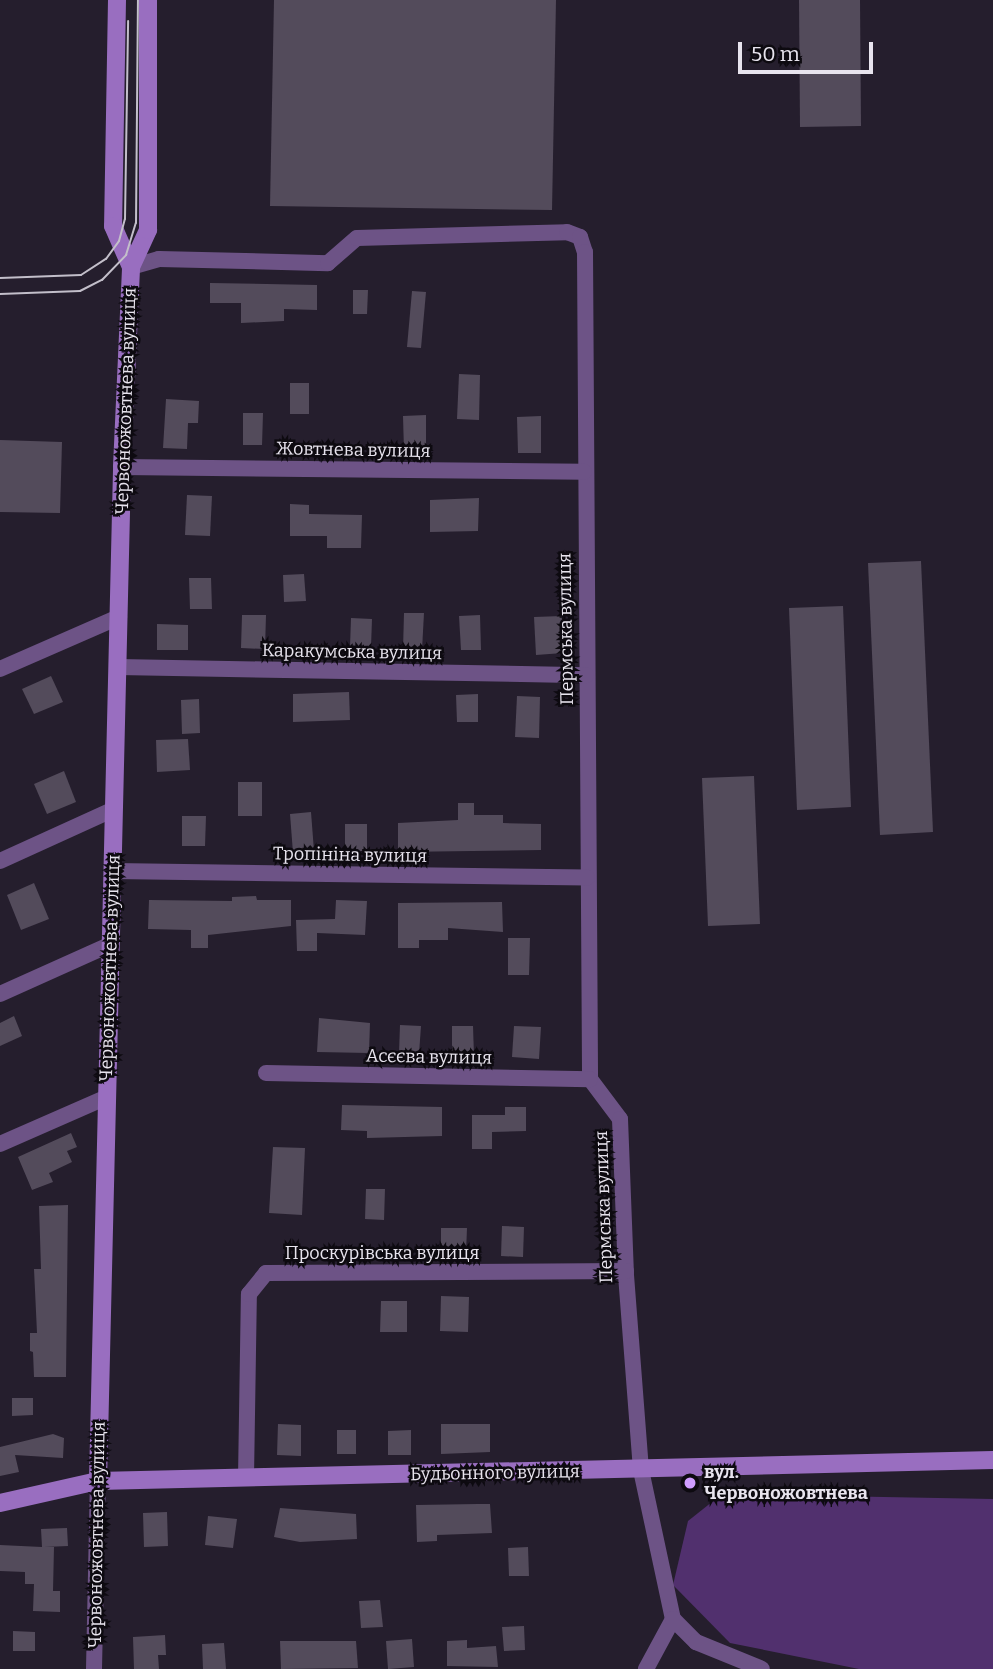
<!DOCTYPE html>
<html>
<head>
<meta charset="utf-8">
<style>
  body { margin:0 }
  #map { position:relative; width:993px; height:1669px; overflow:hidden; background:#251e2d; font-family:Bitter,serif }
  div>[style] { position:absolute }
  .green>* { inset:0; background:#51306e }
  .building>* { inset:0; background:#534b5b }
  .minor>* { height:16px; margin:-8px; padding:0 8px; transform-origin:8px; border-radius:8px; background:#6d5386 }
  .secondary>* { height:18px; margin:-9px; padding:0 9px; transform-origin:9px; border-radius:9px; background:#996ec0 }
  .tram>* { height:2px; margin:-1px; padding:0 1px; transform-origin:1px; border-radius:1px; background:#c3bfca }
  .dots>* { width:19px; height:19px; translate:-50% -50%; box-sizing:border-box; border:4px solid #0d0a10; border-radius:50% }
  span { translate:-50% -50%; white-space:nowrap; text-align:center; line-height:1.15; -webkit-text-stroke:5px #0d0a10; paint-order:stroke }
  .street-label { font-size:18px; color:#e8e4ee }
  .poi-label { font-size:18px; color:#e8e4ee; font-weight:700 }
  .left { translate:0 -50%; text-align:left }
  .scale { position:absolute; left:738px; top:42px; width:135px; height:32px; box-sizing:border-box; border:4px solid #e8e4ee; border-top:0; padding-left:9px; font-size:21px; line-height:24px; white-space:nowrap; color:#e8e4ee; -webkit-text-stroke:5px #0d0a10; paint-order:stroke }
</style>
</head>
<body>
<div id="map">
  <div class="green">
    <div style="clip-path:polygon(722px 1494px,993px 1499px,993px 1669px,859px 1669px,730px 1643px,673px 1585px,688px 1521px)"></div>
  </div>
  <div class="building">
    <div style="clip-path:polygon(274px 0,556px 0,552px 210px,270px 206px)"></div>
    <div style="clip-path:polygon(799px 0,860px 0,861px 126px,800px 127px)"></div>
    <div style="clip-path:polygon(210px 283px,317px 285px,317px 310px,284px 309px,284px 321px,241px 323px,241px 303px,210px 303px)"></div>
    <div style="clip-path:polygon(353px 290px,368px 290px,367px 314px,353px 314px)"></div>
    <div style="clip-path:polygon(412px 291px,426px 292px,421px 348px,407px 347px)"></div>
    <div style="clip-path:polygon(459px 374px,480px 375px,479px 420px,457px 419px)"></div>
    <div style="clip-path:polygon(290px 383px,309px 383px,309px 414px,290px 414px)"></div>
    <div style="clip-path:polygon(166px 399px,199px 401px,198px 423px,188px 423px,187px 449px,163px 448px)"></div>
    <div style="clip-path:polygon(243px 413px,263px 413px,262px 445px,243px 445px)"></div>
    <div style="clip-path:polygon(426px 415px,426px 451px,404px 451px,403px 416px)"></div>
    <div style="clip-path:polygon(541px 416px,541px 453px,518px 453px,517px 417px)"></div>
    <div style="clip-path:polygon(0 440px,62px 442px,60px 513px,0 512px)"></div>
    <div style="clip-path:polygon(187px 495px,212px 496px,210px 536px,185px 535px)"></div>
    <div style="clip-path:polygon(479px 498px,478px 531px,430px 532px,430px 500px)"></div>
    <div style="clip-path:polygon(290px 504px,309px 505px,309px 514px,362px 515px,361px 548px,327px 548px,327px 536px,290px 536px)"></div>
    <div style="clip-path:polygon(921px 561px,933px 832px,880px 835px,868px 563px)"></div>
    <div style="clip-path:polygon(304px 574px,306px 601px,284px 602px,283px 575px)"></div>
    <div style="clip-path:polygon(189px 578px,211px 578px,212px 609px,190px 609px)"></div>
    <div style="clip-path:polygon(843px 606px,851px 807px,797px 810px,789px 608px)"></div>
    <div style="clip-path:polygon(404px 613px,424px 613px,422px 650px,403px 650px)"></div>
    <div style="clip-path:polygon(242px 615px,266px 615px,265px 649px,241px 648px)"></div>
    <div style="clip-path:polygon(480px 615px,481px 650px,461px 650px,459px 616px)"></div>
    <div style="clip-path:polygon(562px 616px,563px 653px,536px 655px,534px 617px)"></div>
    <div style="clip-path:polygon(351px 618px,372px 619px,371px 647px,350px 647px)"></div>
    <div style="clip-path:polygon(157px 624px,188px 625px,188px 650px,157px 650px)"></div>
    <div style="clip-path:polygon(51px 676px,63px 702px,34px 714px,22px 689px)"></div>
    <div style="clip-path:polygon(349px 692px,350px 720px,293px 722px,293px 694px)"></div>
    <div style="clip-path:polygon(478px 694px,478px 722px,457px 722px,456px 695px)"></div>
    <div style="clip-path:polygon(517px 696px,540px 697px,539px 738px,515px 737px)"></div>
    <div style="clip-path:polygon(199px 699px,200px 733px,182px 734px,181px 700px)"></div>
    <div style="clip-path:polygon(188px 739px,190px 770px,157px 772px,156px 740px)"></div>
    <div style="clip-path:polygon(64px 771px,76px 802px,47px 814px,34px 784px)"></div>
    <div style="clip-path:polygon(754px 776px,760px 924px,708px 926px,702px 778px)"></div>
    <div style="clip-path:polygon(238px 782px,262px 782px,262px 816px,238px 816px)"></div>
    <div style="clip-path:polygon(458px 803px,474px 803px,474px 815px,503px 815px,503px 823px,541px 824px,541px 850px,398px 852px,398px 823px,458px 820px)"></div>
    <div style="clip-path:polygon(311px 812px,314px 851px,293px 853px,290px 814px)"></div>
    <div style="clip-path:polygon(182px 816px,206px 816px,205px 846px,182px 846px)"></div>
    <div style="clip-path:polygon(345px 824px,367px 824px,367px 851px,345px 851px)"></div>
    <div style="clip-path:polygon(34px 883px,49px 919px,21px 930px,7px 895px)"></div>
    <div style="clip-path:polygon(256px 896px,257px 900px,291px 900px,291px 926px,208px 935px,208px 948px,191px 948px,191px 930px,148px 929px,149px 900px,232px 901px,232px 897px)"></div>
    <div style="clip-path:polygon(336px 900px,367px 901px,365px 935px,317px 933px,317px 951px,297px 951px,296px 920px,335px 919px)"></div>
    <div style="clip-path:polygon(502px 902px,503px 932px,448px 928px,448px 940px,419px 940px,419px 948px,398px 948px,398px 903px)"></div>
    <div style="clip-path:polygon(508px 938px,530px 938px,529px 975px,508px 975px)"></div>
    <div style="clip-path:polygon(14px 1016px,22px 1036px,0 1046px,0 1023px)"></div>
    <div style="clip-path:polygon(319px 1018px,370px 1023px,369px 1053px,317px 1052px)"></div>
    <div style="clip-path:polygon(400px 1025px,421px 1026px,419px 1054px,399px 1053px)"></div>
    <div style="clip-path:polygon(452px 1026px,473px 1026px,474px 1056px,452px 1057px)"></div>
    <div style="clip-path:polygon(514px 1026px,541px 1027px,539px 1059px,512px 1057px)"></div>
    <div style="clip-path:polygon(342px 1105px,442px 1107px,442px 1136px,367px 1138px,367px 1131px,341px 1130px)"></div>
    <div style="clip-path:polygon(505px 1107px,526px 1107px,526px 1131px,492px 1132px,492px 1149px,472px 1149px,472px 1115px,505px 1115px)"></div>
    <div style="clip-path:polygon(71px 1133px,77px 1147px,67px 1151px,72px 1162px,49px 1173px,53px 1182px,32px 1190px,18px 1157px)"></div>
    <div style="clip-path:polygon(273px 1147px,305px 1148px,302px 1215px,269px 1213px)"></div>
    <div style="clip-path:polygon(366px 1189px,385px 1189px,384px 1220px,365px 1219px)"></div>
    <div style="clip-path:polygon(68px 1205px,66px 1377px,34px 1377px,33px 1352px,30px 1351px,30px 1333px,37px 1333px,34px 1269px,41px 1269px,39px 1206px)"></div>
    <div style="clip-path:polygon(502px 1226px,524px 1227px,523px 1257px,501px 1256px)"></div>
    <div style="clip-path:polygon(441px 1228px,467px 1228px,466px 1253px,441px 1253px)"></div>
    <div style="clip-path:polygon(441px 1296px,469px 1297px,468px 1332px,440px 1331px)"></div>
    <div style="clip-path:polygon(381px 1301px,407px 1301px,407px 1332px,380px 1332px)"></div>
    <div style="clip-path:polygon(12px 1398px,33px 1398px,33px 1415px,12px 1416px)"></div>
    <div style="clip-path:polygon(278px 1424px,301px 1425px,301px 1456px,277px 1455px)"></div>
    <div style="clip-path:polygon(441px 1424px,490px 1424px,490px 1452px,441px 1454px)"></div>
    <div style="clip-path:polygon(337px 1430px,356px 1430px,356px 1454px,337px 1454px)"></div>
    <div style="clip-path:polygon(411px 1430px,411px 1455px,388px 1455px,388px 1431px)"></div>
    <div style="clip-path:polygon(53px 1434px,64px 1438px,63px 1458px,15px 1455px,19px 1472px,0 1476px,0 1447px)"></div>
    <div style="clip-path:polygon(478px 1504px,490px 1504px,492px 1533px,437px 1535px,437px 1541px,417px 1542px,416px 1505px)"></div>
    <div style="clip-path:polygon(280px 1508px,356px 1514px,357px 1539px,300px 1542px,274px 1537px)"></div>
    <div style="clip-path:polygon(167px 1512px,168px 1546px,144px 1547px,143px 1513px)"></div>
    <div style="clip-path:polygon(208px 1516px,237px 1519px,233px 1548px,205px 1545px)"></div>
    <div style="clip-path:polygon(67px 1528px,68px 1546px,44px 1547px,54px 1547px,53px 1591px,60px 1591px,60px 1612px,33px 1611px,34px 1584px,25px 1584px,25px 1572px,0 1571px,0 1545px,42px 1547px,41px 1529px)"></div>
    <div style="clip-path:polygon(528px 1547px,529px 1576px,509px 1576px,508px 1548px)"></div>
    <div style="clip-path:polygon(380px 1600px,383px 1627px,361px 1628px,359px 1601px)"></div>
    <div style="clip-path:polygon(524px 1626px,525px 1650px,504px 1651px,502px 1627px)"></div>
    <div style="clip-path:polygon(13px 1631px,35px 1632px,35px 1651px,13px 1651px)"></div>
    <div style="clip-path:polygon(165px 1635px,166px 1655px,158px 1655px,159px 1669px,134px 1669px,133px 1637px)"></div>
    <div style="clip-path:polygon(412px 1639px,414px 1667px,388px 1669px,386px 1641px)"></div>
    <div style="clip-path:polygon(467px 1640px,467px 1648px,496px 1646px,498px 1667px,447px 1666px,447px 1641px)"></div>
    <div style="clip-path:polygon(280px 1641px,356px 1641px,358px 1668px,281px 1669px)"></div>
    <div style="clip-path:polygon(224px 1643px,226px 1669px,203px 1669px,202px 1644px)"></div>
  </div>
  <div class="minor">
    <div style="left:131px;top:267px;width:29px;rotate:-16deg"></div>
    <div style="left:159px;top:259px;width:169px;rotate:1.4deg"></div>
    <div style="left:328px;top:263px;width:38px;rotate:-41deg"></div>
    <div style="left:357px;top:238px;width:210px;rotate:-1.6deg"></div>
    <div style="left:567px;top:232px;width:14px;rotate:21deg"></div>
    <div style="left:580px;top:237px;width:16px;rotate:72deg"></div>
    <div style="left:585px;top:252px;width:827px;rotate:89.65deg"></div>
    <div style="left:590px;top:1079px;width:50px;rotate:53.1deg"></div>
    <div style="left:620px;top:1119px;width:156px;rotate:87.8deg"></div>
    <div style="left:626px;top:1275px;width:196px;rotate:85.6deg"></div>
    <div style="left:641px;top:1470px;width:152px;rotate:77.9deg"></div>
    <div style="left:673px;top:1619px;width:57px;rotate:118.4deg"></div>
    <div style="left:122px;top:467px;width:462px;rotate:0.6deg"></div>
    <div style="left:118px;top:667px;width:468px;rotate:1deg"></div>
    <div style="left:0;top:669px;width:130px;rotate:-23.6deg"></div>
    <div style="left:0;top:861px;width:125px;rotate:-24.5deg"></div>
    <div style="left:113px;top:871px;width:474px;rotate:0.8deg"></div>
    <div style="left:0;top:994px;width:122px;rotate:-24.2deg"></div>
    <div style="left:266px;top:1073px;width:324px;rotate:1.1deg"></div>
    <div style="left:0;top:1144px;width:117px;rotate:-23.7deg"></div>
    <div style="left:246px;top:1478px;width:184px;rotate:-89.1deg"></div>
    <div style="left:249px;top:1294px;width:27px;rotate:-51deg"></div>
    <div style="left:266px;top:1273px;width:360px;rotate:-0.3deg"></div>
    <div style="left:673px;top:1619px;width:33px;rotate:45deg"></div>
    <div style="left:696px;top:1642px;width:71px;rotate:22.2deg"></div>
    <div style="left:94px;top:1669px;width:188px;rotate:-88.8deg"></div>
  </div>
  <div class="secondary">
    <div style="left:117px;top:0;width:226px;rotate:91deg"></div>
    <div style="left:113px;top:226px;width:45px;rotate:66.3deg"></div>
    <div style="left:98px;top:1481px;width:1014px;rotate:-88.64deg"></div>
    <div style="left:122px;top:467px;width:200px;rotate:-87.4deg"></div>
    <div style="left:131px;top:267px;width:41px;rotate:-65.3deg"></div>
    <div style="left:148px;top:230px;width:230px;rotate:-90deg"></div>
    <div style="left:0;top:1503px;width:100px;rotate:-12.7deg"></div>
    <div style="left:98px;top:1481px;width:895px;rotate:-1.34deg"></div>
  </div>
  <div class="tram">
    <div style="left:0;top:278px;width:81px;rotate:-2.1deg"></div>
    <div style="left:81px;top:275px;width:30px;rotate:-33deg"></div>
    <div style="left:106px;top:259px;width:22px;rotate:-54deg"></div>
    <div style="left:119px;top:241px;width:23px;rotate:-75deg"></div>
    <div style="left:125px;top:219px;width:198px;rotate:-89.1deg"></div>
    <div style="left:0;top:294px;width:80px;rotate:-2.1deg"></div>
    <div style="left:80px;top:291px;width:25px;rotate:-27deg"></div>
    <div style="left:102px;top:280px;width:35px;rotate:-46deg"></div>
    <div style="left:126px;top:255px;width:34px;rotate:-73deg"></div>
    <div style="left:136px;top:223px;width:223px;rotate:-89.5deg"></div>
  </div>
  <div class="dots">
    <div style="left:690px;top:1483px;background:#d09dff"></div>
  </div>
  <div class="street-label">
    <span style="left:126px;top:401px;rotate:-88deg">Червоножовтнева вулиця</span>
    <span style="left:353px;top:450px;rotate:1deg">Жовтнева вулиця</span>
    <span style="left:566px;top:629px;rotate:-91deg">Пермська вулиця</span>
    <span style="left:352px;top:652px;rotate:1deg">Каракумська вулиця</span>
    <span style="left:350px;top:855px;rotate:1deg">Тропініна вулиця</span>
    <span style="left:110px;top:968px;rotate:-88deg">Червоножовтнева вулиця</span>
    <span style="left:429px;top:1057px;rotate:1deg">Асєєва вулиця</span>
    <span style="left:604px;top:1207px;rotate:-92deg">Пермська вулиця</span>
    <span style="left:382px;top:1253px">Проскурівська вулиця</span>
    <span style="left:495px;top:1473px;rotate:-1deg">Будьонного вулиця</span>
    <span style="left:97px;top:1535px;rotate:-89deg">Червоножовтнева вулиця</span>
  </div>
  <div class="poi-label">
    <span class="left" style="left:704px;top:1483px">вул.<br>Червоножовтнева</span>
  </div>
  <div class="scale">50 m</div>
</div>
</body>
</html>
